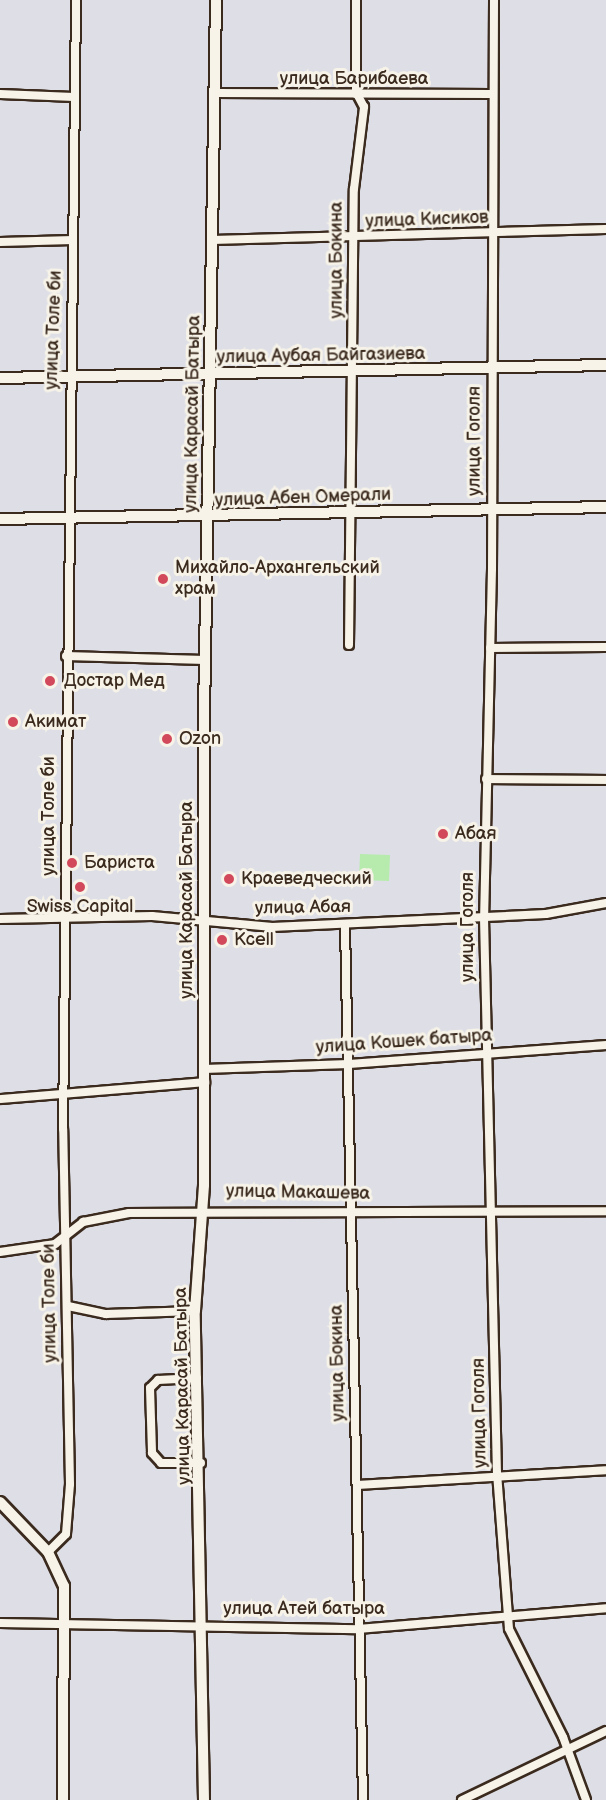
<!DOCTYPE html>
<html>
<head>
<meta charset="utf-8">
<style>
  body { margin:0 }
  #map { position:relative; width:606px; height:1800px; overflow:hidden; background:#dedfe6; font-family:"Balsamiq Sans",sans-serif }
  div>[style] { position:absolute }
  .green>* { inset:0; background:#b6ebad }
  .roads { filter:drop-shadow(2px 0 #3b2a1e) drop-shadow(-2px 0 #3b2a1e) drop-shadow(0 2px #3b2a1e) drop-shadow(0 -2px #3b2a1e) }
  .minor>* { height:8px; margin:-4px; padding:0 4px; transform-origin:4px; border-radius:4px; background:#f7f3e8 }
  .major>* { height:10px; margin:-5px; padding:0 5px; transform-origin:5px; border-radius:5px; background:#f7f3e8 }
  .dots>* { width:16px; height:16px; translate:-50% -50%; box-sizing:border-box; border:3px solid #f7f3e8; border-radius:50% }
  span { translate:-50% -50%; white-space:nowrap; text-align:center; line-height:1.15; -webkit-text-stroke:6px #f7f3e8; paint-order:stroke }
  .street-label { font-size:18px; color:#3b2a1e }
  .poi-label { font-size:18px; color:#3b2a1e }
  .left { translate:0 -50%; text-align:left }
</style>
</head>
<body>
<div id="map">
  <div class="green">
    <div style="clip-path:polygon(360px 854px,390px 855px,389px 881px,359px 880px)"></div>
  </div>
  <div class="roads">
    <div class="minor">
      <div style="left:356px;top:0;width:94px;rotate:90deg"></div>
      <div style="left:494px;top:0;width:569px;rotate:90.2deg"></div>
      <div style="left:492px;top:569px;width:349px;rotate:91.3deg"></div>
      <div style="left:484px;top:918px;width:555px;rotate:88.66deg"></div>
      <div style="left:497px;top:1473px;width:156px;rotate:85.6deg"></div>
      <div style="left:509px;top:1629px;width:121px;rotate:63.4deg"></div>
      <div style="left:563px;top:1737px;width:67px;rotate:69.9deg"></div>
      <div style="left:215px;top:93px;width:277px;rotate:0.2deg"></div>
      <div style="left:0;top:94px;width:74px;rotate:2.3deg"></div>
      <div style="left:212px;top:240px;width:394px;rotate:-1.6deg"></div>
      <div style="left:0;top:242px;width:73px;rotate:-1.6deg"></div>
      <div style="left:349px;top:645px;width:456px;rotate:-89.4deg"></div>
      <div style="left:354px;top:189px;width:83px;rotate:-83deg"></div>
      <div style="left:364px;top:107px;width:15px;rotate:-118deg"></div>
      <div style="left:490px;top:648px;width:116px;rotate:-0.5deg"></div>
      <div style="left:66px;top:656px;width:139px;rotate:1.6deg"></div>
      <div style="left:486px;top:779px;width:120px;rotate:0.5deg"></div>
      <div style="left:0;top:919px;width:152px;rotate:-1.1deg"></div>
      <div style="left:152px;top:916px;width:121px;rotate:5.2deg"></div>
      <div style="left:272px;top:927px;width:274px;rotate:-2.7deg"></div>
      <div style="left:546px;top:914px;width:61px;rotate:-10.4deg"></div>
      <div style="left:345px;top:925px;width:875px;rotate:88.82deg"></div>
      <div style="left:204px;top:1069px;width:145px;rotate:-2deg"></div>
      <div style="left:349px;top:1064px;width:258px;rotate:-4.2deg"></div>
      <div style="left:0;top:1099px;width:206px;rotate:-4.7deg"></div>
      <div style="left:0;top:1252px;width:56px;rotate:-8.3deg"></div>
      <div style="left:55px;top:1244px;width:36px;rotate:-38deg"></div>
      <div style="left:83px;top:1222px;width:47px;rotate:-11.1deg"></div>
      <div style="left:129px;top:1213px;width:477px;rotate:-0.2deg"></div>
      <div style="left:68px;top:1306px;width:39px;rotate:12deg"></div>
      <div style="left:106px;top:1314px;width:89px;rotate:-1.9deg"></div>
      <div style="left:197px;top:1378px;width:39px;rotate:177deg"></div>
      <div style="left:158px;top:1380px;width:11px;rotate:135deg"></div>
      <div style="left:150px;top:1388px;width:65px;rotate:88.2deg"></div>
      <div style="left:152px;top:1453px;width:13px;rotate:48deg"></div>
      <div style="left:161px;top:1463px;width:40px"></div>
      <div style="left:357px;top:1485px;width:249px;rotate:-3.4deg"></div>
      <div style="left:48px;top:1552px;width:25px;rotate:-45deg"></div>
      <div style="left:66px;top:1534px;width:50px;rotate:-85.4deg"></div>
      <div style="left:70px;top:1484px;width:355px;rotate:-91.1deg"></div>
      <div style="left:63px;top:1129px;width:1129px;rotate:-89.34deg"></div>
      <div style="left:0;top:1623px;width:358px;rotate:1deg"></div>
      <div style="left:358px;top:1629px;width:249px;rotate:-4.8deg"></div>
      <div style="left:462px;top:1800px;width:160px;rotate:-25.6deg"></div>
    </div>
    <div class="major">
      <div style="left:0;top:378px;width:606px;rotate:-1.23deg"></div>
      <div style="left:0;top:519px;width:606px;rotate:-1.13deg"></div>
      <div style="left:0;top:1502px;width:69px;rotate:46.2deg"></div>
      <div style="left:48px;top:1552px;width:38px;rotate:65deg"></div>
      <div style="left:64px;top:1586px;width:214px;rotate:90.3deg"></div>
      <div style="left:204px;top:1800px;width:489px;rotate:-91.1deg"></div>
      <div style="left:195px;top:1311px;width:126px;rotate:-85.9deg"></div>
      <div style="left:204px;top:1185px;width:469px;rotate:-90deg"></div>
      <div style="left:204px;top:716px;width:716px;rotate:-89.04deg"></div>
    </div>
  </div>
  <div class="dots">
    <div style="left:163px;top:579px;background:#d1495b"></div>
    <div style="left:50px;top:681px;background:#d1495b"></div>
    <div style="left:13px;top:722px;background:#d1495b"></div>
    <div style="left:167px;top:739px;background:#d1495b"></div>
    <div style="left:443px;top:834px;background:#d1495b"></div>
    <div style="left:72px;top:863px;background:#d1495b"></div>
    <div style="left:229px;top:879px;background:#d1495b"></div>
    <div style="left:80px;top:887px;background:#d1495b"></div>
    <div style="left:222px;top:940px;background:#d1495b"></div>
  </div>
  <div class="street-label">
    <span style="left:354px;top:79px">улица Барибаева</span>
    <span style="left:427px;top:220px;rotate:-2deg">улица Кисиков</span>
    <span style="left:337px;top:260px;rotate:-90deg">улица Бокина</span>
    <span style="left:54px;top:330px;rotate:-88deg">улица Толе би</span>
    <span style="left:321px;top:356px;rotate:-1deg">улица Аубая Байгазиева</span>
    <span style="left:193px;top:414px;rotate:-89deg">улица Карасай Батыра</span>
    <span style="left:475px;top:441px;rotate:-90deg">улица Гоголя</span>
    <span style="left:303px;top:498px;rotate:-2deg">улица Абен Омерали</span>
    <span style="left:49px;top:816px;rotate:-90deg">улица Толе би</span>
    <span style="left:187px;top:900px;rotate:-90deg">улица Карасай Батыра</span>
    <span style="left:303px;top:908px;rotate:-1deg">улица Абая</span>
    <span style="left:468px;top:927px;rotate:-90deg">улица Гоголя</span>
    <span style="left:404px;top:1042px;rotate:-4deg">улица Кошек батыра</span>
    <span style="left:298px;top:1193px;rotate:1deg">улица Макашева</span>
    <span style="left:50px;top:1303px;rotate:-91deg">улица Толе би</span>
    <span style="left:338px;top:1363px;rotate:-91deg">улица Бокина</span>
    <span style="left:183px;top:1386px;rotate:-91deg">улица Карасай Батыра</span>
    <span style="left:480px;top:1413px;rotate:-91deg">улица Гоголя</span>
    <span style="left:304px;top:1609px">улица Атей батыра</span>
  </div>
  <div class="poi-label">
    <span class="left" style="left:175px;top:579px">Михайло-Архангельский<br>храм</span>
    <span class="left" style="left:64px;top:681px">Достар Мед</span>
    <span class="left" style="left:25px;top:722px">Акимат</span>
    <span class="left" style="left:179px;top:739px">Ozon</span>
    <span class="left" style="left:455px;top:834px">Абая</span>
    <span class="left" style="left:84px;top:863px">Бариста</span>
    <span class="left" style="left:241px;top:879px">Краеведческий</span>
    <span style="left:80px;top:907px">Swiss Capital</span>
    <span class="left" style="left:234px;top:940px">Kcell</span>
  </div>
</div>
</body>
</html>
